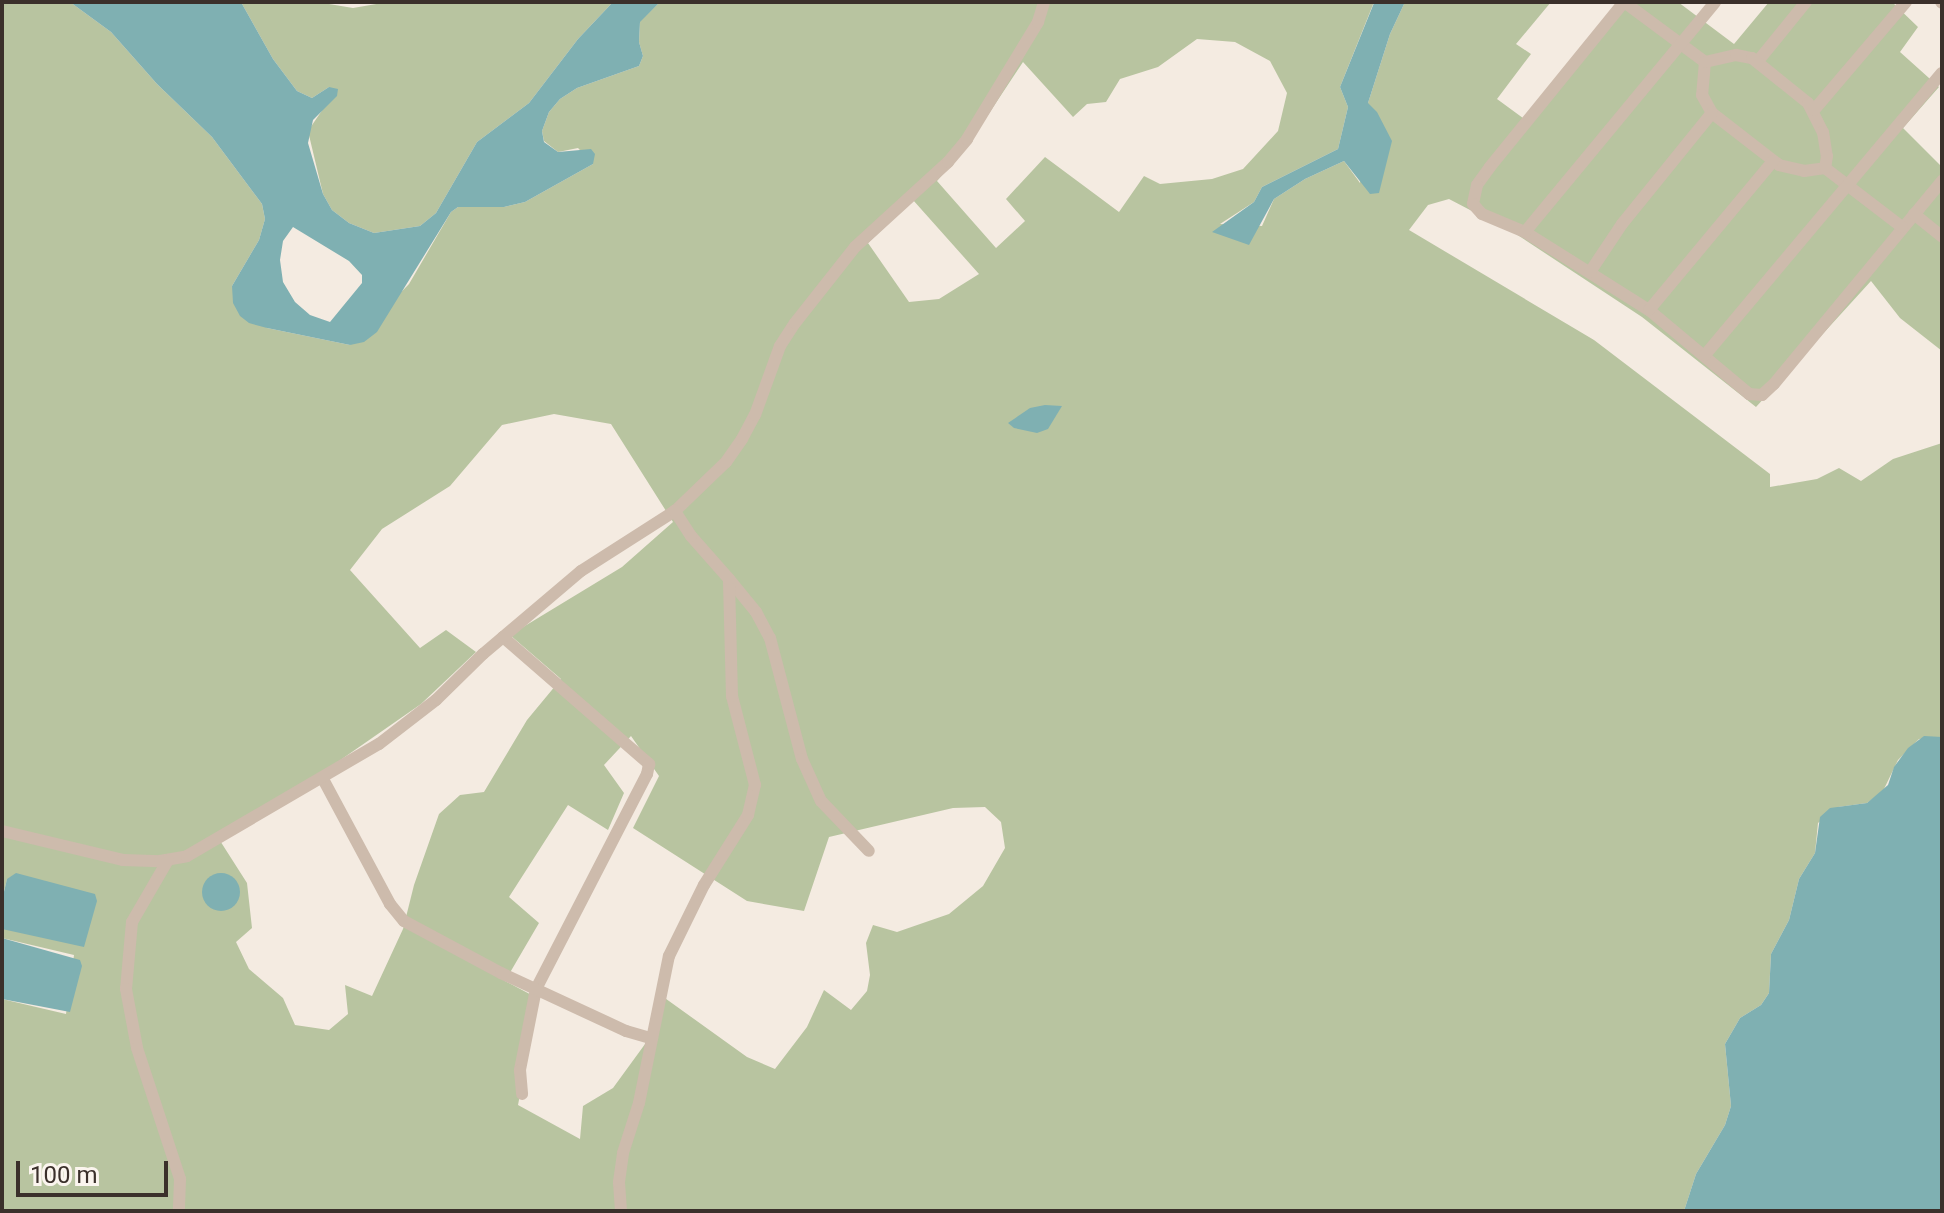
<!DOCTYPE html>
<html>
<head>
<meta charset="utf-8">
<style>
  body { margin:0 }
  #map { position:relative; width:1944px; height:1213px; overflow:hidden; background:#f4ebe1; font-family:Roboto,sans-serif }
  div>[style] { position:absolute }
  .green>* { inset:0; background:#b8c4a0 }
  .water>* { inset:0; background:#7fb0b2 }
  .round { border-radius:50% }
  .minor>* { height:12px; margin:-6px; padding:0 6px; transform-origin:6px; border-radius:6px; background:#cdbbac }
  span { translate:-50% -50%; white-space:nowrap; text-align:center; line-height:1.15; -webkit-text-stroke:6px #fbf5ee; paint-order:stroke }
  .frame { position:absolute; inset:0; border:4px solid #3b302b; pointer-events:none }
  .scale { position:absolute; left:16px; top:1161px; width:152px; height:36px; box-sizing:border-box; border:4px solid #3b302b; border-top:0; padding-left:10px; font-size:24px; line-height:28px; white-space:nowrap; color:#3b302b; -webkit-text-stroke:6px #fbf5ee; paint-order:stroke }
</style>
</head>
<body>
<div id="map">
  <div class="green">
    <div style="clip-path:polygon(evenodd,2px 2px,70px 2px,111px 32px,157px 84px,212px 137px,262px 204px,265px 219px,259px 240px,232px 286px,267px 328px,350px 345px,409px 284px,451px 212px,458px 207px,504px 207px,525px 202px,593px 164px,578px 148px,558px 152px,544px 141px,542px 131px,549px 112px,560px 99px,577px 88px,639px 66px,643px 56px,639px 42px,640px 21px,660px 2px,1374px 2px,1340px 87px,1348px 107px,1338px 149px,1262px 187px,1254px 202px,1220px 224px,1262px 226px,1274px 199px,1305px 179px,1344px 161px,1360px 183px,1368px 103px,1390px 34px,1405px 2px,1551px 2px,1516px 44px,1531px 54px,1497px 99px,1531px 124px,1630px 2px,1678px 2px,1734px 44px,1769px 2px,1892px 2px,1918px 27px,1900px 52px,1939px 87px,1903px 128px,1942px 167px,1942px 351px,1900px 318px,1871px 281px,1756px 407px,1642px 317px,1516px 234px,1449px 199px,1428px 205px,1409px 230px,1594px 340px,1770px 474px,1770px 487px,1817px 479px,1839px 468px,1861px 481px,1893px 459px,1942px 443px,1942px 737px,1919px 739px,1898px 760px,1883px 791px,1867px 803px,1838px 807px,1818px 823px,1815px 853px,1799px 879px,1789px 920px,1771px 954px,1769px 993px,1761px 1005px,1740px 1018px,1725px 1044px,1731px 1106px,1725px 1125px,1696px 1174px,1684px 1211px,2px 1211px,2px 999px,66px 1014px,74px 955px,2px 938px,7px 879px,2px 900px,2px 2px,1197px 39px,1235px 42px,1270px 61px,1287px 93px,1278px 131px,1243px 169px,1212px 179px,1160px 184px,1144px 176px,1119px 212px,1045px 157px,1006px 199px,1025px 221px,996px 248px,937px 181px,968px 145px,1023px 62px,1073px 117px,1087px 104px,1106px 102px,1120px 79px,1158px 67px,1197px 39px,2px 2px,913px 200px,979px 274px,939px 299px,909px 302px,868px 243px,913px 200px,2px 2px,554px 414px,611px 424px,673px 522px,622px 567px,510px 635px,561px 679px,527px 720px,484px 792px,460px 795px,439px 814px,414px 885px,403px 929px,372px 996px,345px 985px,348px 1014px,329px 1030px,295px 1025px,283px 998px,249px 969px,236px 942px,252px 928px,247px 883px,217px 836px,316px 777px,421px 704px,476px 652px,446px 630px,420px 648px,350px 570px,382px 529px,450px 486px,502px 425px,554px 414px,2px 2px,631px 736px,659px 776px,633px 828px,747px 901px,804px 911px,829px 837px,953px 808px,985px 807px,1001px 822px,1005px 848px,983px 886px,949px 914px,897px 932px,873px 925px,866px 943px,870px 975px,867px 991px,851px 1010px,824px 990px,807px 1027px,775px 1069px,747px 1057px,662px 996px,656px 1029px,613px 1088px,583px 1106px,580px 1139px,518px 1105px,539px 999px,505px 981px,539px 923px,509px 897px,568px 805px,608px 830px,624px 793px,604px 765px,631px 736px)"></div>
    <div style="clip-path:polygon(241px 2px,317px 2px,353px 8px,388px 2px,613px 2px,578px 39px,529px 103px,477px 142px,436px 213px,420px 226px,374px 233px,349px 223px,332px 210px,323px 194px,308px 131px,323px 109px,329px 87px,312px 98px,297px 91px,273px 59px)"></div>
  </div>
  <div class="water">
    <div style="clip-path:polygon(evenodd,70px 2px,241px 2px,273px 59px,297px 91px,312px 98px,329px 87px,338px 89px,337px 96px,313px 120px,308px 143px,323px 194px,332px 210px,349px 223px,374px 233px,420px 226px,436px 213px,477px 142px,529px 103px,578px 39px,613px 2px,660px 2px,640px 22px,639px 42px,643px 56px,639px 66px,577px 88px,560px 99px,549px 112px,542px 131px,544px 142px,558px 152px,591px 149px,595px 154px,593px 164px,525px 202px,504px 207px,458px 207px,451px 212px,377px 332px,364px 342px,350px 345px,267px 328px,249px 323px,240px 316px,233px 303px,232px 286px,259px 240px,265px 219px,262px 204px,212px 137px,157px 84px,111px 32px,70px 2px,293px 227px,349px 261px,362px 275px,362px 283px,330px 322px,310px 315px,295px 302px,283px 282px,280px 260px,283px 241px,293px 227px)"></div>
    <div style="clip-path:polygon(1405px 2px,1390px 34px,1368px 103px,1377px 112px,1392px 141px,1379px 193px,1370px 194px,1344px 161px,1305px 179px,1274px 199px,1249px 245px,1212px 232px,1254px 202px,1262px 187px,1338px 149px,1348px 107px,1340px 87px,1374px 3px)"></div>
    <div style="clip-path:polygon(1045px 405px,1062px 406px,1048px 429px,1037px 433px,1014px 428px,1008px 423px,1030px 408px)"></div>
    <div style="clip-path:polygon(1924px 736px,1942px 737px,1942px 1211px,1684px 1211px,1696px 1174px,1725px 1125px,1731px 1106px,1725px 1044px,1740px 1018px,1761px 1005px,1769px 993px,1771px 954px,1789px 920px,1799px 879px,1815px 853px,1820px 817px,1830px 808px,1867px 803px,1888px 785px,1894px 767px,1908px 748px)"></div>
    <div class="round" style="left:202px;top:873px;width:38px;height:38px"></div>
    <div style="clip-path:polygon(16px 873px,95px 894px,97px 901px,84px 947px,2px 929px,2px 900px,7px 879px)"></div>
    <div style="clip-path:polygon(2px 938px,80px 960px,82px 966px,70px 1012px,2px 999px)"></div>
  </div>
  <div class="minor">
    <div style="left:1624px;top:2px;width:213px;rotate:129.1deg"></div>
    <div style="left:1490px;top:167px;width:22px;rotate:126deg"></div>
    <div style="left:1477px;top:185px;width:19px;rotate:102deg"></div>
    <div style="left:1473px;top:204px;width:13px;rotate:48deg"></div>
    <div style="left:1482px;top:214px;width:47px;rotate:22.7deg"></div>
    <div style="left:1525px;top:232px;width:146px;rotate:32.2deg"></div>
    <div style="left:1649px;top:310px;width:131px;rotate:40deg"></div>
    <div style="left:1749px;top:394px;width:13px;rotate:4deg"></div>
    <div style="left:1762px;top:395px;width:16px;rotate:-43deg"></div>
    <div style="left:1774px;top:384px;width:264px;rotate:-50.4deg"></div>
    <div style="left:1624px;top:2px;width:101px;rotate:36.5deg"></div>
    <div style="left:1705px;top:62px;width:33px;rotate:95deg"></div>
    <div style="left:1702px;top:95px;width:21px;rotate:61deg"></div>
    <div style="left:1712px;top:113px;width:85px;rotate:37.8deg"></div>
    <div style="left:1779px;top:165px;width:26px;rotate:13deg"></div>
    <div style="left:1804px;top:171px;width:21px;rotate:-8deg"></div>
    <div style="left:1825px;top:168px;width:97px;rotate:37.5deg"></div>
    <div style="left:1941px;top:2px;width:1px;rotate:45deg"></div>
    <div style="left:1758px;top:61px;width:76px;rotate:-50.9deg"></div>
    <div style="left:1705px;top:62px;width:32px;rotate:-13deg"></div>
    <div style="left:1736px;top:55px;width:16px;rotate:11deg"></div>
    <div style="left:1752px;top:58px;width:72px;rotate:38.8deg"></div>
    <div style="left:1808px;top:103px;width:33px;rotate:63deg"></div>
    <div style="left:1823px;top:132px;width:24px;rotate:81deg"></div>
    <div style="left:1827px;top:156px;width:12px;rotate:99deg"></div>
    <div style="left:1814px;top:110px;width:142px;rotate:-49.6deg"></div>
    <div style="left:1914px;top:214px;width:36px;rotate:39deg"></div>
    <div style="left:1525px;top:232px;width:298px;rotate:-50.4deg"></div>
    <div style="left:1590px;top:272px;width:58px;rotate:-56.3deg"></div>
    <div style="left:1622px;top:224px;width:143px;rotate:-51deg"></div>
    <div style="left:1649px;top:310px;width:194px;rotate:-50.2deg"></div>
    <div style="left:1705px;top:355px;width:368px;rotate:-50deg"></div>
    <div style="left:729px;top:579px;width:43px;rotate:50.7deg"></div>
    <div style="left:756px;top:612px;width:30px;rotate:62deg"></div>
    <div style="left:770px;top:638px;width:125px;rotate:75.2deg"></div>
    <div style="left:802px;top:759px;width:46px;rotate:65.7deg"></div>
    <div style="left:821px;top:801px;width:69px;rotate:46.2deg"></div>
    <div style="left:503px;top:637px;width:194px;rotate:41deg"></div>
    <div style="left:649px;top:764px;width:10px;rotate:101deg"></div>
    <div style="left:647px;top:774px;width:242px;rotate:117.3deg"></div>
    <div style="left:536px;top:989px;width:83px;rotate:101.2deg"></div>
    <div style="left:520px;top:1070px;width:24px;rotate:85deg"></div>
    <div style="left:323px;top:779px;width:142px;rotate:61.8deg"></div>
    <div style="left:390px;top:904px;width:22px;rotate:51deg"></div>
    <div style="left:404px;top:921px;width:110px;rotate:28.2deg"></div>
    <div style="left:501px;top:973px;width:138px;rotate:24.9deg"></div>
    <div style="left:626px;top:1031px;width:26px;rotate:16deg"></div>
    <div style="left:2px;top:831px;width:124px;rotate:13.5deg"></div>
    <div style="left:123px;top:860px;width:37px;rotate:2deg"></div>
    <div style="left:160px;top:861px;width:27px;rotate:-10deg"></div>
    <div style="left:187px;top:856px;width:222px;rotate:-30.3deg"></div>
    <div style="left:379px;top:744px;width:72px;rotate:-37.7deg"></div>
    <div style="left:436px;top:700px;width:66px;rotate:-44.4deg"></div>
    <div style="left:483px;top:654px;width:128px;rotate:-40.3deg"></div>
    <div style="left:581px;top:571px;width:112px;rotate:-32.6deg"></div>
    <div style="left:675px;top:511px;width:71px;rotate:-43.9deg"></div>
    <div style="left:726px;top:462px;width:28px;rotate:-55deg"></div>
    <div style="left:742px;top:439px;width:27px;rotate:-62deg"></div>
    <div style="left:755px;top:415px;width:73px;rotate:-70.1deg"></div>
    <div style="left:780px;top:346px;width:27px;rotate:-57deg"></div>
    <div style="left:795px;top:323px;width:97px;rotate:-51.7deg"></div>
    <div style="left:855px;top:247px;width:126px;rotate:-42.4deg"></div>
    <div style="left:948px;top:162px;width:30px;rotate:-50deg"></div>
    <div style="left:967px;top:139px;width:137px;rotate:-58.7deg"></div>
    <div style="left:1038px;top:22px;width:21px;rotate:-73deg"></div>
    <div style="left:168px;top:860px;width:72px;rotate:120.1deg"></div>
    <div style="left:132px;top:922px;width:67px;rotate:95.1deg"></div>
    <div style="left:126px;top:989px;width:60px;rotate:79.4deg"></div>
    <div style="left:137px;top:1048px;width:138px;rotate:71.8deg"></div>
    <div style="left:180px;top:1179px;width:32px;rotate:92deg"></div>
    <div style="left:621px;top:1211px;width:29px;rotate:-94deg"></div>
    <div style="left:619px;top:1182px;width:29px;rotate:-82deg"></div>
    <div style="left:623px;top:1153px;width:52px;rotate:-72.3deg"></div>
    <div style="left:639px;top:1103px;width:150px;rotate:-78.5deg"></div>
    <div style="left:669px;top:956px;width:79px;rotate:-63.8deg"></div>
    <div style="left:704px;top:885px;width:83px;rotate:-57.8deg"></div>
    <div style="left:748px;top:815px;width:31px;rotate:-77deg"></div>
    <div style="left:755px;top:785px;width:92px;rotate:-104.5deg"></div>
    <div style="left:732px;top:696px;width:117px;rotate:-91.5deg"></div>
    <div style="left:729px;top:579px;width:57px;rotate:-131.5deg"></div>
    <div style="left:691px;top:536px;width:30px;rotate:-123deg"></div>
  </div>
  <div class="frame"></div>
  <div class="scale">100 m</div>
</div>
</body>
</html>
